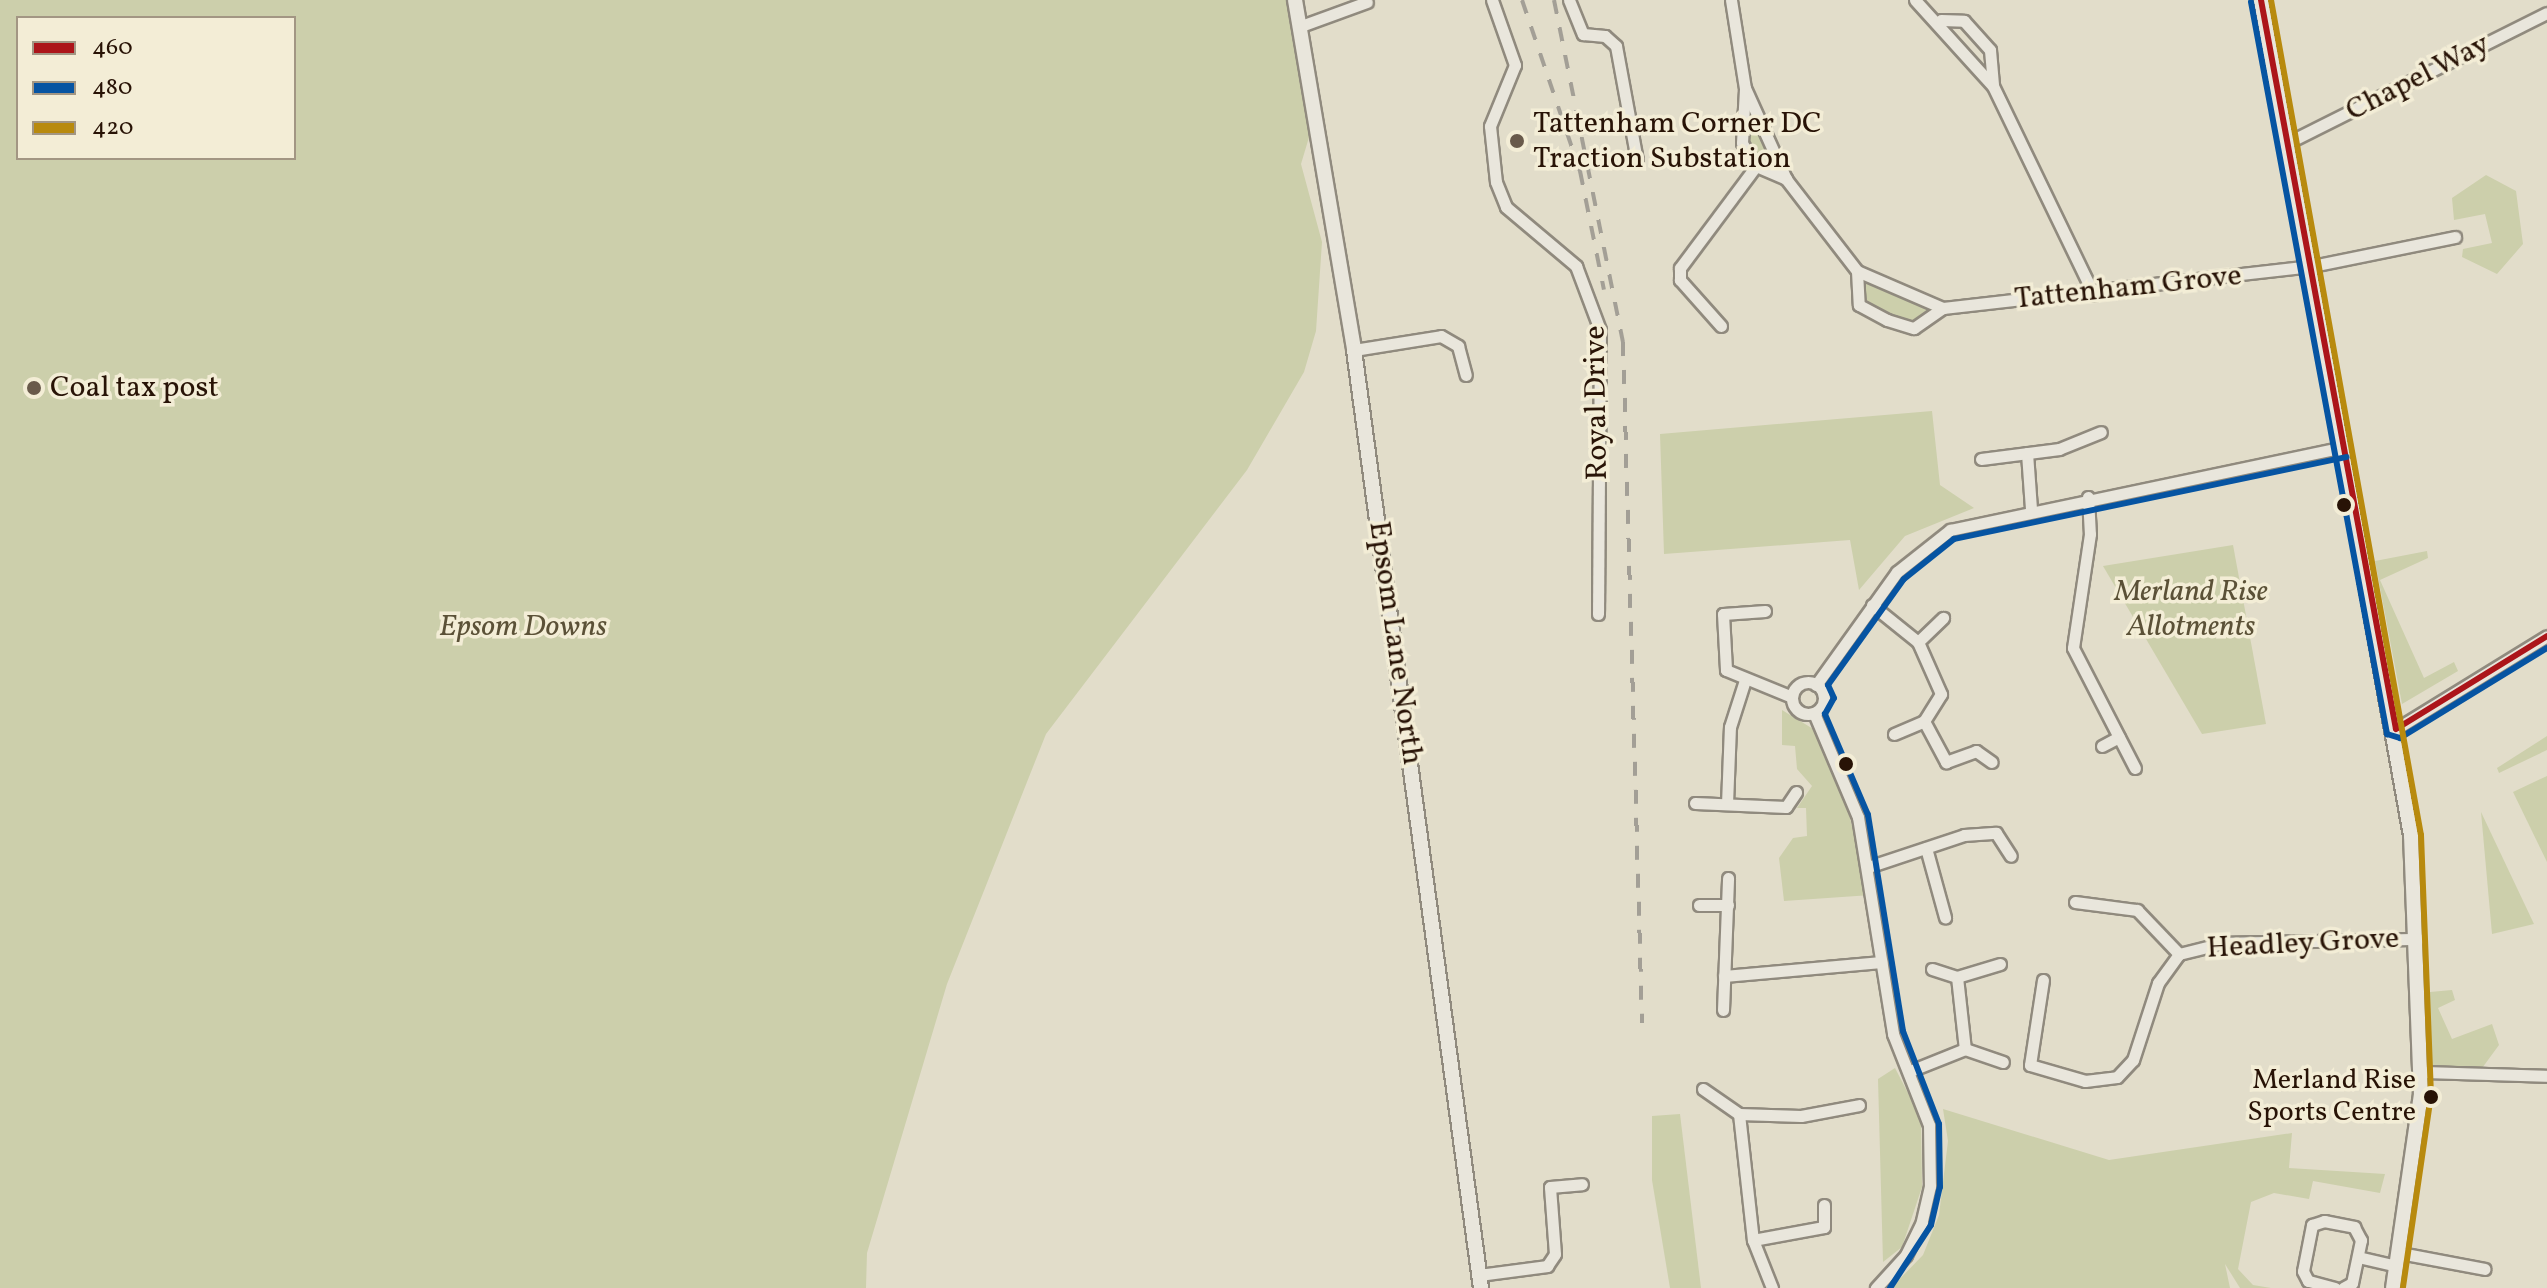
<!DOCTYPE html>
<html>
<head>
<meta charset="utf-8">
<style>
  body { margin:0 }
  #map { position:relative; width:2547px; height:1288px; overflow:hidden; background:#e2ddca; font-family:Vollkorn,serif }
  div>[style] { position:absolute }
  .green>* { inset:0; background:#cccfab }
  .roads { filter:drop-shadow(2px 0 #908a7e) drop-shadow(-2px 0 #908a7e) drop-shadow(0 2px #908a7e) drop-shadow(0 -2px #908a7e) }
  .street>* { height:11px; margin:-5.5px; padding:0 5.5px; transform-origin:5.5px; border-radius:5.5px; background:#e9e6dc }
  .street>.ring { margin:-5.5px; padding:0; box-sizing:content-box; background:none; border:11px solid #e9e6dc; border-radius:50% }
  .secondary>* { height:14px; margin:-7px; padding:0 7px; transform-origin:7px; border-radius:7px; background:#e9e6dc }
  .rail>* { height:4px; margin-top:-2px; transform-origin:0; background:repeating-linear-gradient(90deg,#a39f96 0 14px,transparent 0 28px) }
  .bus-1>* { height:6px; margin:-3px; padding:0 3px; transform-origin:3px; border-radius:3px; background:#ac151a }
  .bus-2>* { height:6px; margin:-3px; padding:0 3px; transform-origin:3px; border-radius:3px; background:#0654a2 }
  .bus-3>* { height:6px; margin:-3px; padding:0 3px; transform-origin:3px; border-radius:3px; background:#b88a0e }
  .dots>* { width:22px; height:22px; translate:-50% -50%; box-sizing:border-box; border:4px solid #f3edd6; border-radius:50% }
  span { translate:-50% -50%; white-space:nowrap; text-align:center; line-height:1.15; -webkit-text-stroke:7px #f3edd6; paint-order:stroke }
  .bus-label { font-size:28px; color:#281306 }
  .right { translate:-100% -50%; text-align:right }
  .street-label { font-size:30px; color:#281306 }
  .poi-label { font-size:30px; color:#281306 }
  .left { translate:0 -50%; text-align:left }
  .park-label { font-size:30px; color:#5b5137; font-style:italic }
  .legend { position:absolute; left:16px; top:16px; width:280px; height:144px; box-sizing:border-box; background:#f3edd6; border:2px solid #a29683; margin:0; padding:10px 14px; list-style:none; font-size:24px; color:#281306 }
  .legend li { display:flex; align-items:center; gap:16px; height:40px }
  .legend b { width:40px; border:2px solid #a29683 }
</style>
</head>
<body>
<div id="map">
  <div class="green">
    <div style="clip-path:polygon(evenodd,0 0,1287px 0,1310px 134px,1301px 164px,1322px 242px,1316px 331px,1304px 372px,1247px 470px,1046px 734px,947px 984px,867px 1253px,866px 1288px,0 1288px,0 0,18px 18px,294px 18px,294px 158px,18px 158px,18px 18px)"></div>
    <div style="clip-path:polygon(1745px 88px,1786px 179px,1772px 176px,1742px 143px)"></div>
    <div style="clip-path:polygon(2486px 175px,2516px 191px,2523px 244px,2497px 274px,2462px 257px,2463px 249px,2492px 243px,2485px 214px,2454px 220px,2452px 198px)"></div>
    <div style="clip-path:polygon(1857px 271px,1943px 308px,1914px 328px,1859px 305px)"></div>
    <div style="clip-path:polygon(1932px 411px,1940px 485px,1974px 508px,1905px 536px,1859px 590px,1850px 540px,1664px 554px,1660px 434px)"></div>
    <div style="clip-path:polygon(2233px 545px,2266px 724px,2202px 734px,2103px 566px)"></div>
    <div style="clip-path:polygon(2427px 551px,2428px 558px,2380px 580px,2424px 678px,2454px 662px,2458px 671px,2402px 704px,2375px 561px)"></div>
    <div style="clip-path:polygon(1782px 710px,1828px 738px,1871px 895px,1784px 901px,1779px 858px,1793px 838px,1807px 836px,1806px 808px,1797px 808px,1812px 786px,1797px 769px,1795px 746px,1782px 745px)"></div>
    <div style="clip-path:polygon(2547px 736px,2547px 750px,2499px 773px,2497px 768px)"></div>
    <div style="clip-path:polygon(2547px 776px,2547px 862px,2513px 792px)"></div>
    <div style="clip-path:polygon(2481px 812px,2534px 924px,2492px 934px)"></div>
    <div style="clip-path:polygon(2452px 990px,2455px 1000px,2438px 1008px,2452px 1039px,2492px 1024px,2499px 1045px,2477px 1075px,2422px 1072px,2419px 993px)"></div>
    <div style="clip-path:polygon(1895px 1068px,1921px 1118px,1922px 1187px,1902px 1247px,1883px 1262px,1878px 1079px)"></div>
    <div style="clip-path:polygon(1943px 1109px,2109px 1160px,2292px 1133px,2289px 1168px,2385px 1174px,2380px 1193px,2313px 1181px,2309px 1199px,2274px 1193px,2251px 1202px,2238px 1269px,2253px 1285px,2271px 1288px,2240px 1288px,2225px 1264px,2230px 1288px,1891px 1288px,1923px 1255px,1939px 1215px,1948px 1141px)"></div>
    <div style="clip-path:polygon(1680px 1114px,1701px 1288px,1670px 1288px,1652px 1180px,1652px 1116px)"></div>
  </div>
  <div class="roads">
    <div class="street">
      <div style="left:1492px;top:0;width:69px;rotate:70.5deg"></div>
      <div style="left:1515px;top:65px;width:66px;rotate:112.3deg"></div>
      <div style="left:1490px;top:126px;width:56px;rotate:83.9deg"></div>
      <div style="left:1496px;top:182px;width:27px;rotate:68deg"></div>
      <div style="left:1506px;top:207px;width:92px;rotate:40.1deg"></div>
      <div style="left:1576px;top:266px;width:68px;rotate:69.4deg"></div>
      <div style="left:1600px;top:330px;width:284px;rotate:90.4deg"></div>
      <div style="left:1569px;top:0;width:37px;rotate:68deg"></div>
      <div style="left:1583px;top:34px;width:22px;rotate:5deg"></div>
      <div style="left:1605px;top:36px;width:15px;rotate:42deg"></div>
      <div style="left:1616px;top:46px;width:116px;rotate:79.6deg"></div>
      <div style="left:1731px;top:0;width:89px;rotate:81deg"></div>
      <div style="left:1745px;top:88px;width:100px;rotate:65.7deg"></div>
      <div style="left:1786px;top:179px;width:116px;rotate:52.3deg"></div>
      <div style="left:1857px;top:271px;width:94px;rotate:23.3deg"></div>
      <div style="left:1943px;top:308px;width:371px;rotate:-6.5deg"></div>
      <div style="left:2312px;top:266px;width:146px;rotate:-11.5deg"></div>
      <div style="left:1915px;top:0;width:116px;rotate:47.8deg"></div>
      <div style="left:1993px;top:86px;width:232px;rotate:64.2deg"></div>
      <div style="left:1941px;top:20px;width:23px;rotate:2deg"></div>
      <div style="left:1964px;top:21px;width:39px;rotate:48deg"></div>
      <div style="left:1990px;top:50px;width:36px;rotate:85deg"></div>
      <div style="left:1301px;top:26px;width:70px;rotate:-20deg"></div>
      <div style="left:1745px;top:89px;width:54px;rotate:93.2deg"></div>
      <div style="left:1742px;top:143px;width:27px;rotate:59deg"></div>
      <div style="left:1756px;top:166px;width:33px;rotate:23deg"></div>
      <div style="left:2289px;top:142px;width:288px;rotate:-26.6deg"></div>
      <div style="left:1857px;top:271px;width:34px;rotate:87deg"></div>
      <div style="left:1859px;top:305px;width:32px;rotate:28deg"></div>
      <div style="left:1887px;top:320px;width:28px;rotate:17deg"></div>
      <div style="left:1914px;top:328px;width:35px;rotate:-35deg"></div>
      <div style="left:1721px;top:326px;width:62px;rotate:-131.7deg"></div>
      <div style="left:1680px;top:280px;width:12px;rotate:-90deg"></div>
      <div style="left:1680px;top:268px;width:127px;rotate:-53.3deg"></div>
      <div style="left:1354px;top:350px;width:88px;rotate:-9.1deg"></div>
      <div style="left:1441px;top:336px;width:20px;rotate:30deg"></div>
      <div style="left:1458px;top:346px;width:30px;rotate:75deg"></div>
      <div style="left:2027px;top:453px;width:56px;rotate:85.9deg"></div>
      <div style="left:1981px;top:459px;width:79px;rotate:-7.3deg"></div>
      <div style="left:2059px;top:449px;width:45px;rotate:-22deg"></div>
      <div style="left:2088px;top:497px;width:37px;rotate:87deg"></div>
      <div style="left:2090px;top:534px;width:115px;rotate:98.5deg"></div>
      <div style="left:2073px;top:648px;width:135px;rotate:62.7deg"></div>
      <div style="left:1872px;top:605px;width:59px;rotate:38.8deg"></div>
      <div style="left:1918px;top:642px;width:57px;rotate:66.1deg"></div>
      <div style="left:1941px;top:694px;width:32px;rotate:122deg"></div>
      <div style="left:1924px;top:721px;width:47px;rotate:61.8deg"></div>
      <div style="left:1946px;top:762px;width:32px;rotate:-20deg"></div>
      <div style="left:1976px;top:751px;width:19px;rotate:35deg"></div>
      <div style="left:1765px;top:611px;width:42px;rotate:175.9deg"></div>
      <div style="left:1723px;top:614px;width:56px;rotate:86.9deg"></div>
      <div style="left:1726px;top:670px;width:71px;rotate:22.2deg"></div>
      <div style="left:1918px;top:642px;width:35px;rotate:-44deg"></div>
      <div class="ring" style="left:1792px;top:682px;width:21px;height:21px"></div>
      <div style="left:1816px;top:685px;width:139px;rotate:-54.4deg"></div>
      <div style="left:1897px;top:572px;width:68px;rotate:-38.4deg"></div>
      <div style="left:1950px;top:530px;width:404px;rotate:-11.9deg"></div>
      <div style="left:1814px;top:713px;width:113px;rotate:67.1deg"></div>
      <div style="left:1858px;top:817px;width:220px;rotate:80.8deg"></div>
      <div style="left:1893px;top:1034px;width:98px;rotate:68.4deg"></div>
      <div style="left:1929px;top:1125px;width:61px;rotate:89.1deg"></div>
      <div style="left:1930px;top:1186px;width:37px;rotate:103deg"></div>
      <div style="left:1922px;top:1222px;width:37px;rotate:116deg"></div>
      <div style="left:1906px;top:1255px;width:45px;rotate:132.3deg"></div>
      <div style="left:2396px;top:729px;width:177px;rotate:-31.6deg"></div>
      <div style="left:1894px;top:734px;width:33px;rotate:-23deg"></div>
      <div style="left:2102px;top:746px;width:19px;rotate:-28deg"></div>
      <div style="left:1695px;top:803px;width:91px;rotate:2.5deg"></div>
      <div style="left:1786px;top:807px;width:18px;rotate:-56deg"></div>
      <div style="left:1727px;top:804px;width:77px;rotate:-87.8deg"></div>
      <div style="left:1730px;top:727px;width:49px;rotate:-72.3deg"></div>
      <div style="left:1926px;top:848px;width:72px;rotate:74.6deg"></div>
      <div style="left:1868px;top:867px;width:101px;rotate:-18.4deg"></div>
      <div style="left:1964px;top:835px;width:32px;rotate:-4deg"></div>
      <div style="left:1996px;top:833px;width:27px;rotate:57deg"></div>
      <div style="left:2075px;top:902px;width:63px;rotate:7.4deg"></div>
      <div style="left:2137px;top:910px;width:61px;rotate:46.3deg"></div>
      <div style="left:1699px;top:905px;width:29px"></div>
      <div style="left:2000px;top:964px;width:45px;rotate:163.2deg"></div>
      <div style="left:1957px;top:977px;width:72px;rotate:83.7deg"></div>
      <div style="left:1965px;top:1049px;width:40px;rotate:18.9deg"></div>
      <div style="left:1932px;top:969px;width:26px;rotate:18deg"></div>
      <div style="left:1724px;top:976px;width:158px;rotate:-5.1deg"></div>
      <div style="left:2043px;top:980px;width:86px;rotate:98.7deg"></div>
      <div style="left:2030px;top:1065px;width:57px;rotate:16.2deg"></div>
      <div style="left:2085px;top:1081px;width:32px;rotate:-7deg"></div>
      <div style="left:2117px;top:1077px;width:23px;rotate:-47deg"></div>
      <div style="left:2133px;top:1060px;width:81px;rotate:-72deg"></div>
      <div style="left:2158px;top:983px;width:36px;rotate:-54deg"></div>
      <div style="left:2179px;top:954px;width:45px;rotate:-14deg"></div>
      <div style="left:2223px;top:943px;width:195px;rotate:-1.2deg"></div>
      <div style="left:1723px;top:1010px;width:132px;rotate:-87.8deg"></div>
      <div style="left:1910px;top:1071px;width:59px;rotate:-21.8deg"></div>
      <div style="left:2422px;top:1072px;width:125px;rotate:1.8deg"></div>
      <div style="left:1703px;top:1089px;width:44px;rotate:34.8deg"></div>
      <div style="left:1739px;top:1114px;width:62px;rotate:1.8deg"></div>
      <div style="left:1801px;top:1116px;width:59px;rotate:-10.7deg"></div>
      <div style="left:1739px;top:1114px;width:127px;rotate:83.7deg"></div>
      <div style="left:1753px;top:1240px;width:52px;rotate:68.4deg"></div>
      <div style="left:1753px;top:1240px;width:72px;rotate:-10.4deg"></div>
      <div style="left:1824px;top:1227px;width:22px;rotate:-90deg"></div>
      <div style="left:2400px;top:1253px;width:86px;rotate:10.7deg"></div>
      <div style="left:2358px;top:1257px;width:40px;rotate:13deg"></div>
      <div style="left:1479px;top:1275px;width:69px;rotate:-7.5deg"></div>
      <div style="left:1547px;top:1266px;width:14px;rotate:-56deg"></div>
      <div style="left:1555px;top:1254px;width:67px;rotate:-94.3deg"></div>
      <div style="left:1550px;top:1187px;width:32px;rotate:-5deg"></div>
      <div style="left:2335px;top:1288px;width:28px;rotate:-165deg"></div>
      <div style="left:2308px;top:1281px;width:11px;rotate:-117deg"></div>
      <div style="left:2303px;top:1271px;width:47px;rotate:-78.9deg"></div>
      <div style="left:2312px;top:1225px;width:13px;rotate:-18deg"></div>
      <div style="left:2324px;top:1221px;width:31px;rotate:11deg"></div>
      <div style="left:2354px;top:1227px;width:15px;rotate:62deg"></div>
      <div style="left:2361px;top:1240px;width:44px;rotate:101.8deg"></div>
      <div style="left:2352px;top:1283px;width:10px;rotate:151deg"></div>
    </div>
    <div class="secondary">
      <div style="left:1295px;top:0;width:355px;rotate:80.4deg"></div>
      <div style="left:1354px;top:350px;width:947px;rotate:82.29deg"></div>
      <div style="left:2261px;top:0;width:848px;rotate:79.82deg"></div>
      <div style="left:2411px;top:835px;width:259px;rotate:87.8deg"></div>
      <div style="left:2421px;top:1094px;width:196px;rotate:98.2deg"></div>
    </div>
  </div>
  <div class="rail">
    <div style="left:1522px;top:0;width:181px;rotate:71.3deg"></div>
    <div style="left:1580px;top:171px;width:121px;rotate:78.6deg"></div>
    <div style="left:1554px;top:0;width:349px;rotate:78.6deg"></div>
    <div style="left:1623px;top:342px;width:681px;rotate:88.4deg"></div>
  </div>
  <div class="bus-1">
    <div style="left:2261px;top:0;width:741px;rotate:79.51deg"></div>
    <div style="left:2396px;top:729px;width:177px;rotate:-31.6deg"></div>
  </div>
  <div class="bus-2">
    <div style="left:2251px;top:2px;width:745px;rotate:79.47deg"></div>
    <div style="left:2387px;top:734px;width:14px;rotate:17deg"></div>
    <div style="left:2400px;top:738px;width:172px;rotate:-31.5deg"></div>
    <div style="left:1890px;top:1288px;width:75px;rotate:-56.9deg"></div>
    <div style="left:1931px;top:1225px;width:39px;rotate:-77deg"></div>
    <div style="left:1940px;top:1187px;width:63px;rotate:-90.9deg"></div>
    <div style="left:1939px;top:1124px;width:100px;rotate:-111.2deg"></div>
    <div style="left:1903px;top:1031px;width:219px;rotate:-99.2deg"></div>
    <div style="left:1868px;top:815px;width:110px;rotate:-113.1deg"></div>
    <div style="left:1825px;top:714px;width:18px;rotate:-61deg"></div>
    <div style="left:1834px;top:698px;width:14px;rotate:-115deg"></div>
    <div style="left:1828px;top:685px;width:130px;rotate:-54.4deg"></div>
    <div style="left:1904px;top:579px;width:64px;rotate:-38.7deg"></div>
    <div style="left:1954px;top:539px;width:401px;rotate:-11.8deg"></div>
  </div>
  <div class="bus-3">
    <div style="left:2271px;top:0;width:848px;rotate:79.82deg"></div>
    <div style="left:2421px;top:835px;width:260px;rotate:87.8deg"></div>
    <div style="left:2431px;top:1095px;width:195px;rotate:98.3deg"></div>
  </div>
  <div class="dots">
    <div style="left:1517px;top:141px;background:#695a4b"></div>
    <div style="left:34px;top:388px;background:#695a4b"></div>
    <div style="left:2344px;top:505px;background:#281306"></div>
    <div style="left:1846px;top:764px;background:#281306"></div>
    <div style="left:2431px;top:1097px;background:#281306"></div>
  </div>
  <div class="bus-label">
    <span class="right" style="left:2416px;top:1097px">Merland Rise<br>Sports Centre</span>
  </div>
  <div class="street-label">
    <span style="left:2418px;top:78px;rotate:-27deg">Chapel Way</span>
    <span style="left:2128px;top:288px;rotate:-6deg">Tattenham Grove</span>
    <span style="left:1597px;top:403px;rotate:-91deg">Royal Drive</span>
    <span style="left:1395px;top:643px;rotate:82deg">Epsom Lane North</span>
    <span style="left:2303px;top:944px;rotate:-3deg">Headley Grove</span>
  </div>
  <div class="poi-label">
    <span class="left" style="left:1533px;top:141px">Tattenham Corner DC<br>Traction Substation</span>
    <span class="left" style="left:50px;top:388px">Coal tax post</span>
  </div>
  <div class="park-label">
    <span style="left:2191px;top:609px">Merland Rise<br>Allotments</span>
    <span style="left:523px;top:627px">Epsom Downs</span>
  </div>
  <ul class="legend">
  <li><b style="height:10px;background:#ac151a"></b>460</li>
  <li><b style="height:10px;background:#0654a2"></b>480</li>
  <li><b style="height:10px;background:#b88a0e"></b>420</li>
  </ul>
</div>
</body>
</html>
